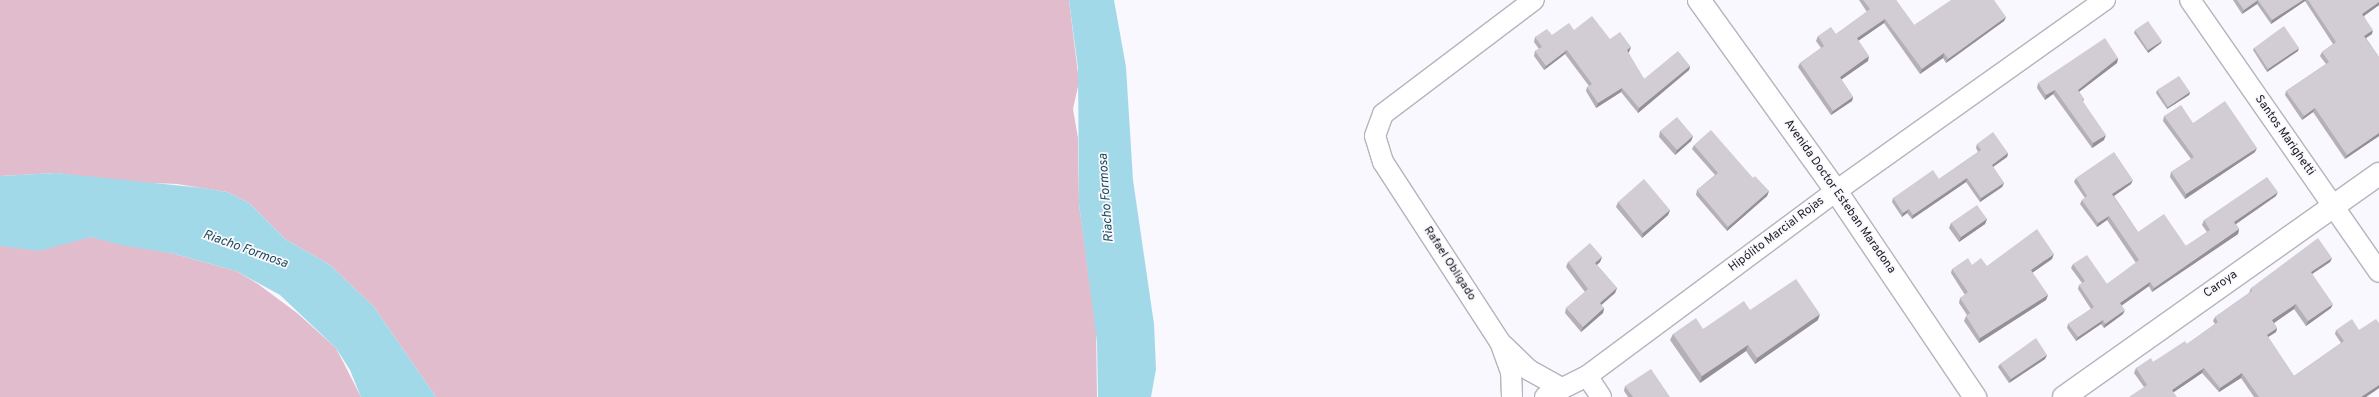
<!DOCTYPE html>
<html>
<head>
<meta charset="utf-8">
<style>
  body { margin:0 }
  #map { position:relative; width:2379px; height:397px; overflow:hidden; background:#f8f8fe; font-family:Overpass,sans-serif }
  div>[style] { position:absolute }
  .green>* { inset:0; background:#e1bccd }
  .water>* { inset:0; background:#a2d9e9 }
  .roads { filter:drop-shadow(1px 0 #b4b5bd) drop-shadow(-1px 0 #b4b5bd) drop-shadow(0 1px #b4b5bd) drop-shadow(0 -1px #b4b5bd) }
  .minor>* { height:20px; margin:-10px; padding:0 10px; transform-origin:10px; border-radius:10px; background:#fff }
  .secondary>* { height:22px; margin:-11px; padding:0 11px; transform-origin:11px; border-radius:11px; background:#fff }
  .wall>* { inset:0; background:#b5afb6 }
  .shaded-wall>* { inset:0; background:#938f94 }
  .building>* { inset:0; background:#d2ccd4 }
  span { translate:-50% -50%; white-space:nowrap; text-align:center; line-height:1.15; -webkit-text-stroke:3.5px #f8f8fe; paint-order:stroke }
  .street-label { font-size:12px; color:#1c1c1f }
  .water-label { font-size:13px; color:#1c4b57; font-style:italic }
</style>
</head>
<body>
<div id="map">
  <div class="green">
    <div style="clip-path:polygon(0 0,1069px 0,1079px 82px,1073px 109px,1078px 138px,1079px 204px,1096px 328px,1097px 397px,436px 397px,374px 307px,330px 265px,285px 239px,249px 203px,227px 192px,177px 184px,125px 182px,56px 173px,0 176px)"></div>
    <div style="clip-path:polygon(91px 237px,175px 254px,236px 271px,258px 284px,297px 313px,336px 348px,361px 397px,0 397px,0 241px)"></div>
  </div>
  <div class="water">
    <div style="clip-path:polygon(1069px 0,1114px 0,1126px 67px,1133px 180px,1154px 324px,1156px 369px,1151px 397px,1098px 397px,1097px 342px,1079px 204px,1078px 68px)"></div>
    <div style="clip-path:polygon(56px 173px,203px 188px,227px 192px,249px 203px,285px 239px,330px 265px,374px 307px,436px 397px,361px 397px,350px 370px,336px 348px,280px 295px,236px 271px,175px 254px,121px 245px,91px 237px,39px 251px,0 246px,0 176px)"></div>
  </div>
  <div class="roads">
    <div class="minor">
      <div style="left:2190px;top:0;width:331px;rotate:55.2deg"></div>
      <div style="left:1503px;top:345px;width:36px;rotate:44deg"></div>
      <div style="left:1529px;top:370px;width:38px;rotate:29deg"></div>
      <div style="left:1587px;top:376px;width:25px;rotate:56deg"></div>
      <div style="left:1512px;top:397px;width:25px;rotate:-92deg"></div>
      <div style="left:1511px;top:372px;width:32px;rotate:-110deg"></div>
      <div style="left:1500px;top:342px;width:215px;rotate:-123deg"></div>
      <div style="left:1383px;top:162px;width:27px;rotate:-107deg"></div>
      <div style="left:1375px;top:136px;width:23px;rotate:-70deg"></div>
      <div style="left:1383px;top:114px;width:189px;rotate:-37.1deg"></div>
      <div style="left:1545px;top:397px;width:47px;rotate:-26.6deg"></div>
      <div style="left:1587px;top:376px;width:310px;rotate:-36.6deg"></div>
      <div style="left:1836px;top:191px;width:330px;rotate:-35.4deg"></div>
    </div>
    <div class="secondary">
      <div style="left:1699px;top:0;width:235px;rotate:54.3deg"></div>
      <div style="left:1836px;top:191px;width:249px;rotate:56deg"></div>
      <div style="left:2064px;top:397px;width:386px;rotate:-35.3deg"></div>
    </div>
  </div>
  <div class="wall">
    <div style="clip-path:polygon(1859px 0,1896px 0,1914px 25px,2006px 17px,2004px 21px,1946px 63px,1943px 58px,1920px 74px,1884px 23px,1858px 41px,1868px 61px,1841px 79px,1853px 97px,1852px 101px,1831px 115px,1798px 67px,1800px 63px,1821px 48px,1816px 41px,1818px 36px,1836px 34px,1867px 12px)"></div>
    <div style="clip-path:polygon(2233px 0,2379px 0,2379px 5px,2364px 16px,2372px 34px,2366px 38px,2379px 57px,2379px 136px,2345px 159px,2313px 112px,2302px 120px,2285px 95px,2286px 91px,2326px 64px,2320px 56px,2322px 52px,2333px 44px,2305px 1px,2271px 24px,2257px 4px,2242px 14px)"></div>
    <div style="clip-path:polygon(1574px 30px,1610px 39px,1631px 47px,1629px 52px,1628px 53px,1644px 79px,1690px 66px,1689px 70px,1638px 113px,1621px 92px,1596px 108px,1586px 91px,1587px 87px,1589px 86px,1565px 54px,1544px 70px,1534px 56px,1535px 51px,1539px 49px,1534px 42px,1535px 37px,1552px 35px)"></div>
    <div style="clip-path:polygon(2135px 30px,2161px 43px,2148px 53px,2134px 33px)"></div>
    <div style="clip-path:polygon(2254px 48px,2298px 51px,2267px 72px,2253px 50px)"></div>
    <div style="clip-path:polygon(2118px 58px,2117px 63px,2079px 92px,2084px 99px,2083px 102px,2104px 140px,2092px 148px,2053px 94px,2045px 100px,2037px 88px,2038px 83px)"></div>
    <div style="clip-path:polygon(2157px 90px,2190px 92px,2189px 95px,2167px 109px,2156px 93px)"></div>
    <div style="clip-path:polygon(2164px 116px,2193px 123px,2255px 152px,2185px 199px,2170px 177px,2171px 172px,2191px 159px,2163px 121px)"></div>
    <div style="clip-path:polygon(1660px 131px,1693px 136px,1691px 141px,1675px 155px,1659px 137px)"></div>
    <div style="clip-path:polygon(1977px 144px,2008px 153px,2007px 157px,1993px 167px,2004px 183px,2002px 187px,1980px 202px,1966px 182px,1912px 219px,1907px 213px,1902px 217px,1892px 202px,1893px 198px,1939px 179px,1978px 152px,1976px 148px)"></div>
    <div style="clip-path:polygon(1694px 145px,1753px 178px,1769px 191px,1767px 196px,1727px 231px,1696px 195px,1697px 190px,1715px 175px,1692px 149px)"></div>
    <div style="clip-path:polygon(2076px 178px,2131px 184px,2114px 196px,2138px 232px,2186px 246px,2207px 232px,2202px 225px,2204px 220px,2276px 196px,2236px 224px,2239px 229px,2238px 234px,2152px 292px,2149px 286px,2121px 306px,2123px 314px,2104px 328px,2101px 324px,2076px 341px,2067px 328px,2068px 324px,2091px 309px,2078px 289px,2079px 285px,2082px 283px,2071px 268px,2073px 264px,2107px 284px,2136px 263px,2107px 220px,2097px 227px,2080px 204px,2082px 200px,2085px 198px,2074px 182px)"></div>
    <div style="clip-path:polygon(1618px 202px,1670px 210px,1668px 215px,1642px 238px,1616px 207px)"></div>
    <div style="clip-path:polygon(1987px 219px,1985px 224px,1959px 242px,1949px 228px,1951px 223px)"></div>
    <div style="clip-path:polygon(1602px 257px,1600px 262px,1597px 265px,1617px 288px,1615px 293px,1601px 305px,1604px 308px,1603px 313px,1581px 332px,1565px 313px,1566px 308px,1585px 292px,1566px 267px,1568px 262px)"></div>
    <div style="clip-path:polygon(2332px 258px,2330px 262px,2312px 274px,2331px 308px,2306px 326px,2294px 309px,2274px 323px,2277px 328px,2276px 332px,2268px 337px,2294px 376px,2341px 343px,2335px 334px,2336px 330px,2359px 330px,2379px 323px,2379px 388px,2366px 397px,2254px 397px,2241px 378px,2219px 392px,2202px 373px,2174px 392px,2144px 387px,2134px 373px,2136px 368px,2153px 362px,2187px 344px,2215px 324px,2213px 321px,2215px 317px,2249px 293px,2251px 288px)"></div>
    <div style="clip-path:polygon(2052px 259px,2032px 273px,2048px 295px,2046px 300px,1979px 343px,1964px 321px,1966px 316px,1967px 315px,1959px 303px,1960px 298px,1965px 295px,1951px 273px,1952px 269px,1972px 265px,1987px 266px)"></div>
    <div style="clip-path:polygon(1750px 310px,1818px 320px,1755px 364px,1746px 351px,1700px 383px,1670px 340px,1673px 334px,1703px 329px)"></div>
    <div style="clip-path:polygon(2047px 355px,2045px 359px,2009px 383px,1998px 367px,2000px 364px)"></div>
    <div style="clip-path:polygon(1625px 386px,1670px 397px,1628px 397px,1624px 391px)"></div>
  </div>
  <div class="shaded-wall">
    <div style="clip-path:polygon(2258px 0,2257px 4px,2242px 14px,2244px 10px)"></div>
    <div style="clip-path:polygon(2303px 0,2306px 0,2305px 1px,2271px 24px,2272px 20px)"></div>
    <div style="clip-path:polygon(2379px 2px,2379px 5px,2361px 18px,2362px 14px)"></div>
    <div style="clip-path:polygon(2006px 17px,2004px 21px,1946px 63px,1948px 59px)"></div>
    <div style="clip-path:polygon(1885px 19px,1884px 23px,1855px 43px,1857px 38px)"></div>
    <div style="clip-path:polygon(2373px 30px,2372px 34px,2363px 40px,2364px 36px)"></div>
    <div style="clip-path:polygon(2162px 41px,2161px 43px,2148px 53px,2148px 50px)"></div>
    <div style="clip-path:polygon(1631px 47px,1629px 52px,1625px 55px,1627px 50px)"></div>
    <div style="clip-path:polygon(2299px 48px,2298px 51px,2267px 72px,2268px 69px)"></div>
    <div style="clip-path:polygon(1567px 50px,1565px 54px,1544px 70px,1546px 66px)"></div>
    <div style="clip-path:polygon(1944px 53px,1943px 58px,1920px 74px,1922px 69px)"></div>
    <div style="clip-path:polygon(1869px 56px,1868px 61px,1838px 82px,1840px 77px)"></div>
    <div style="clip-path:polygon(2118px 58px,2117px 63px,2076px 94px,2078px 90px)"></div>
    <div style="clip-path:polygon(1690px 66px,1689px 70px,1638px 113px,1639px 108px)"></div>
    <div style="clip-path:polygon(1622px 88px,1621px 92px,1596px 108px,1598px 103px)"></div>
    <div style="clip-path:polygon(2055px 90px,2053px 94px,2045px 100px,2046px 95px)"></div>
    <div style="clip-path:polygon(2190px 92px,2189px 95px,2167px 109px,2168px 107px)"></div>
    <div style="clip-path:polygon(1853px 97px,1852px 101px,1831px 115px,1833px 111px)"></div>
    <div style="clip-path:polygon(2315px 108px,2313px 112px,2302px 120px,2304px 116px)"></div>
    <div style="clip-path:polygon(2379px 133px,2379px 136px,2345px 159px,2347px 155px)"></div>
    <div style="clip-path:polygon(2106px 135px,2104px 140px,2092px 148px,2093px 143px)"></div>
    <div style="clip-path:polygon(1693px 136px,1691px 141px,1675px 155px,1677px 150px)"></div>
    <div style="clip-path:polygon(2257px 148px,2255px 152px,2185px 199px,2186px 194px)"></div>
    <div style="clip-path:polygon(2008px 153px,2007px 157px,1990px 169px,1992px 165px)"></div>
    <div style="clip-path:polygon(1967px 178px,1966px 182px,1912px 219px,1913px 215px)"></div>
    <div style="clip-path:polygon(2133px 180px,2131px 184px,2111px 198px,2112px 194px)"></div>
    <div style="clip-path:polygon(2004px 183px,2002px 187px,1980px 202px,1981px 198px)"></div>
    <div style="clip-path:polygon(1769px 191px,1767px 196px,1727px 231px,1728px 227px)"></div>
    <div style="clip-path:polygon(2278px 192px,2276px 196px,2233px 226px,2234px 222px)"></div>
    <div style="clip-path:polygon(1909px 209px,1907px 213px,1902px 217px,1903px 213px)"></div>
    <div style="clip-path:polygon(1670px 210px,1668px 215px,1642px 238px,1643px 233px)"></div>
    <div style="clip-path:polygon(2109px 216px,2107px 220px,2097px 227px,2098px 223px)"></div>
    <div style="clip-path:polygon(1987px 219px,1985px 224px,1959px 242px,1961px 237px)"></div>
    <div style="clip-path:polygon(2239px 229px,2238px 234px,2152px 292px,2154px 288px)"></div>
    <div style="clip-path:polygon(2054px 254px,2052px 259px,2029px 275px,2031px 270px)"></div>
    <div style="clip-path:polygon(1602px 257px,1600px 262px,1593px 268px,1595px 263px)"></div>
    <div style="clip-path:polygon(2332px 258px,2330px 262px,2309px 276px,2311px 272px)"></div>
    <div style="clip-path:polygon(2150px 282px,2149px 286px,2118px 308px,2120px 303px)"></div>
    <div style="clip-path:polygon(1617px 288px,1615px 293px,1598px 308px,1600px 303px)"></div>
    <div style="clip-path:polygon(2048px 295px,2046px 300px,1979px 343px,1980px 338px)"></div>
    <div style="clip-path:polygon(2296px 304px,2294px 309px,2271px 325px,2272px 320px)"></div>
    <div style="clip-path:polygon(2333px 304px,2331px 308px,2306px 326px,2308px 321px)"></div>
    <div style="clip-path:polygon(1604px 308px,1603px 313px,1581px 332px,1583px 327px)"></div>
    <div style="clip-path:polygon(2125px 310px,2123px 314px,2104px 328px,2105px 324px)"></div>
    <div style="clip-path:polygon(1820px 314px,1818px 320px,1755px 364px,1757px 358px)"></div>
    <div style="clip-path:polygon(2103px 320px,2101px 324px,2076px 341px,2078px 337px)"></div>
    <div style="clip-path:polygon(2277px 328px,2276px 332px,2265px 339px,2267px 335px)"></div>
    <div style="clip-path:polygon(1748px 345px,1746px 351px,1700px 383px,1702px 376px)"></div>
    <div style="clip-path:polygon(2047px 355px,2045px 359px,2009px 383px,2011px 379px)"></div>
    <div style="clip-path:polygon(2204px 368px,2202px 373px,2171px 394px,2172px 390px)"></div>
    <div style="clip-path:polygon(2242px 373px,2241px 378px,2219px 392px,2220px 388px)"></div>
    <div style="clip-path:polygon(2379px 385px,2379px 388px,2366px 397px,2361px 397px)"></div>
  </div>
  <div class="building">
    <div style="clip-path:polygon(1863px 0,1896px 0,1914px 25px,1951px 0,1994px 0,2006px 17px,1948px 59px,1944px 53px,1922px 69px,1885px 19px,1857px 38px,1869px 56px,1840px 77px,1853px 97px,1833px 111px,1800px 63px,1824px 46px,1818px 36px,1831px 27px,1836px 34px,1870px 9px)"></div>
    <div style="clip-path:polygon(2237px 0,2258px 0,2244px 10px)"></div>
    <div style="clip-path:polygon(2258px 0,2303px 0,2272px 20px)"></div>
    <div style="clip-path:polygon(2308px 0,2379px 0,2379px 2px,2362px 14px,2373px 30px,2364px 36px,2379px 57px,2379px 133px,2347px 155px,2315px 108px,2304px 116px,2286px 91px,2329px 62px,2322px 52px,2336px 42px)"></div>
    <div style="clip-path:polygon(1592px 16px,1610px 39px,1620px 32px,1631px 47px,1627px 50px,1644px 79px,1678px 51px,1690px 66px,1639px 108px,1622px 88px,1598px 103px,1587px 87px,1592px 84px,1567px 50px,1546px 66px,1535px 51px,1542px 47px,1535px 37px,1547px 29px,1552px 35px,1569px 23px,1574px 30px)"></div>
    <div style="clip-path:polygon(2148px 21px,2162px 41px,2148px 50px,2135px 30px)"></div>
    <div style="clip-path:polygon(2284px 26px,2299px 48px,2268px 69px,2254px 48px)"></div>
    <div style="clip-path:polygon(2105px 38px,2118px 58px,2078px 90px,2084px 99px,2082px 100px,2106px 135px,2093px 143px,2055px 90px,2046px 95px,2038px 83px)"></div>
    <div style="clip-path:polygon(2179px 76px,2190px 92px,2168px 107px,2157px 90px)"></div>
    <div style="clip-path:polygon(2225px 101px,2257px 148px,2186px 194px,2171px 172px,2194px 157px,2164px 116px,2181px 105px,2193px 123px)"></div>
    <div style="clip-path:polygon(1677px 117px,1693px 136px,1677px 150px,1660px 131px)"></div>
    <div style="clip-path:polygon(1711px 130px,1753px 178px,1755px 176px,1769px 191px,1728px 227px,1697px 190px,1718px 173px,1694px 145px)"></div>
    <div style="clip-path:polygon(1993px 132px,2008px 153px,1992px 165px,2004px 183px,1981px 198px,1967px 178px,1913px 215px,1909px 209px,1903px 213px,1893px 198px,1933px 170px,1939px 179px,1981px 150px,1977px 144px)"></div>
    <div style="clip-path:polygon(2114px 152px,2133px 180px,2112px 194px,2138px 232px,2164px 214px,2186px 246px,2210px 230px,2204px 220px,2267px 177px,2278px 192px,2234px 222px,2239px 229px,2154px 288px,2150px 282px,2120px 303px,2125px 310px,2105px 324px,2103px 320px,2078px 337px,2068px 324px,2094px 307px,2079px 285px,2085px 281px,2073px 264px,2087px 255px,2107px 284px,2139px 260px,2109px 216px,2098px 223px,2082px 200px,2087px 196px,2076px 178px)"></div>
    <div style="clip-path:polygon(1644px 179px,1670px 210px,1643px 233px,1618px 202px)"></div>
    <div style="clip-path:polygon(1977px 205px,1987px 219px,1961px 237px,1951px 223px)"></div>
    <div style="clip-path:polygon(2037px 229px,2054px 254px,2031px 270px,2048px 295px,1980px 338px,1966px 316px,1970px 313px,1960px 298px,1968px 292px,1952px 269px,1968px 258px,1972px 265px,1981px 258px,1987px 266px)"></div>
    <div style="clip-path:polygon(2318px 238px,2332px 258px,2311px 272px,2333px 304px,2308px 321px,2296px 304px,2272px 320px,2277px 328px,2267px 335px,2294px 376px,2344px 341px,2336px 330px,2352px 319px,2359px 330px,2376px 319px,2379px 323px,2379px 385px,2361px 397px,2259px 397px,2242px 373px,2220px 388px,2204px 368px,2172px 390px,2177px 397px,2129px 397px,2147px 385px,2136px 368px,2151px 358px,2153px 362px,2185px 341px,2187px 344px,2218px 322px,2215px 317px,2252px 291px,2251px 288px)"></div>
    <div style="clip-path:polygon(1590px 243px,1602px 257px,1595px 263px,1617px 288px,1600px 303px,1604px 308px,1583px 327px,1566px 308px,1588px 289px,1568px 262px)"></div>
    <div style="clip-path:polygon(1796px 279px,1820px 314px,1757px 358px,1748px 345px,1702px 376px,1673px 334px,1696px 318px,1703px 329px,1744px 301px,1750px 310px)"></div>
    <div style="clip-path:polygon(2036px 338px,2047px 355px,2011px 379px,2000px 364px)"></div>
    <div style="clip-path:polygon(1651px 369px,1670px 397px,1633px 397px,1625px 386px)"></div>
  </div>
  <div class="street-label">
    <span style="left:2284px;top:136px;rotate:55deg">Santos Marighetti</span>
    <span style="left:1839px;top:197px;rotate:55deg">Avenida Doctor Esteban Maradona</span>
    <span style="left:1777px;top:235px;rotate:-37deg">Hipólito Marcial Rojas</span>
    <span style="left:1449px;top:264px;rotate:57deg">Rafael Obligado</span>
    <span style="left:2221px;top:285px;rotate:-35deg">Caroya</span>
  </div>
  <div class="water-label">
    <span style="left:1107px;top:198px;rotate:-94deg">Riacho Formosa</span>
    <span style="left:245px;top:250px;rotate:20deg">Riacho Formosa</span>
  </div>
</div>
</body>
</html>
